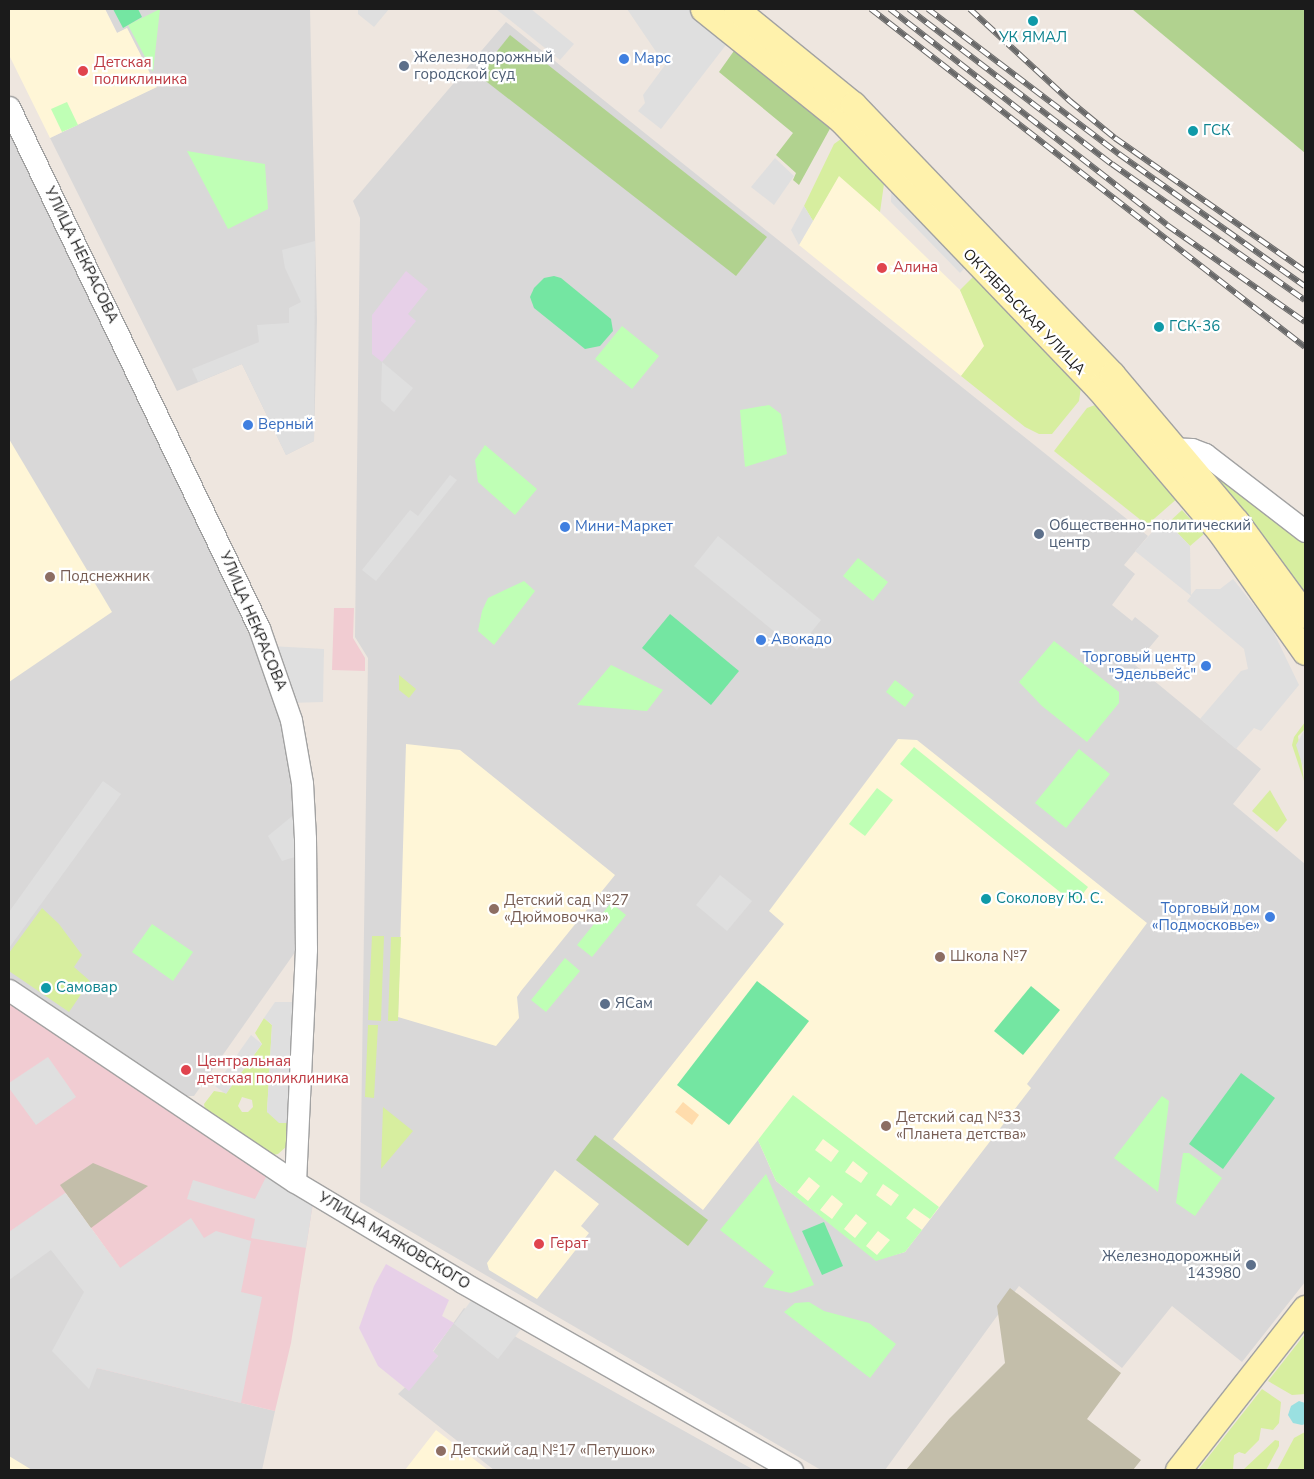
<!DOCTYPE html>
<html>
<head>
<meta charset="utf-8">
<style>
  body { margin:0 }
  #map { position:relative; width:1314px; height:1479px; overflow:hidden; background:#eee6df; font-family:"Nunito Sans",sans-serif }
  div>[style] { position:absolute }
  .residential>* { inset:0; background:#d9d8d8 }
  .commercial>* { inset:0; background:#f1ccd2 }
  .industrial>* { inset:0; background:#e7d0e8 }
  .education>* { inset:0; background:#fff6d7 }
  .construction>* { inset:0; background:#c3beaa }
  .grass>* { inset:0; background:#d7ee9f }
  .forest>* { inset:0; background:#b1d28f }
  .sand>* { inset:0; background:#ffdcac }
  .park>* { inset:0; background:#bfffb5 }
  .pitch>* { inset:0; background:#74e6a2 }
  .parking>* { inset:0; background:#dfdfdf }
  .water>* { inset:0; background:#9ae0e1 }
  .roads { filter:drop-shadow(1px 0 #a2a2a2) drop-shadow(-1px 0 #a2a2a2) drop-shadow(0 1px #a2a2a2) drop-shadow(0 -1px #a2a2a2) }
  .tertiary>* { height:21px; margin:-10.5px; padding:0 10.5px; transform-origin:10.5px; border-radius:10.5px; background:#fff }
  .secondary>* { height:25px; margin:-12.5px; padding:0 12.5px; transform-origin:12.5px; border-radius:12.5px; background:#fff2ac }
  .rail>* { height:5.5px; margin-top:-2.75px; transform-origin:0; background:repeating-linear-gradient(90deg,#fff 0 11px,#696969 0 22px); box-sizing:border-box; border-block:1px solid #696969 }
  .dots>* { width:14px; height:14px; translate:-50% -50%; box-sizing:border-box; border:2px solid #fff; border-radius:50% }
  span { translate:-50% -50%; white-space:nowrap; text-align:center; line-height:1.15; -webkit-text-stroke:4.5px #fff; paint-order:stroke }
  .culture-label { font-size:15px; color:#0d838f }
  .left { translate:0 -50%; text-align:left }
  .service-label { font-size:15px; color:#4e5e75 }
  .right { translate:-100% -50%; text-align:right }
  .shop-label { font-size:15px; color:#366cbe }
  .health-label { font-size:15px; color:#be3a42 }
  .street-label { font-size:15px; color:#1b1b1b }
  .education-label { font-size:15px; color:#785e54 }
  .frame { position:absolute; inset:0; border:10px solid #1b1b1b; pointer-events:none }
</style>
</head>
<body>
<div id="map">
  <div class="residential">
    <div style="clip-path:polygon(105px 9px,310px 9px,317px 319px,314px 441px,286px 455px,242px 364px,177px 391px,50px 138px,156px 87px,127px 28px,117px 33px)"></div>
    <div style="clip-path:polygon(506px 22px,1148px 536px,1124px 565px,1135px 574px,1112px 605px,1132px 621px,1135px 617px,1159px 636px,1135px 665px,1261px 769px,1233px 804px,1305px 864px,1305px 1282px,1242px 1362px,1172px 1306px,1122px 1368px,1019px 1286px,885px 1470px,821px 1470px,360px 1202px,368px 658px,355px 637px,360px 218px,353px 201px)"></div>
    <div style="clip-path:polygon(9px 125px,141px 397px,276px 694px,295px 783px,298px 948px,194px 1096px,185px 1096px,9px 979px)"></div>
    <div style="clip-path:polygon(65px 1193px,131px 1283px,97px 1368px,275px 1411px,262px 1470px,9px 1470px,9px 1232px)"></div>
    <div style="clip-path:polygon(464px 1308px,754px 1470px,494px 1470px,398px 1394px,438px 1356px,433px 1352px)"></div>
  </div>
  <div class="commercial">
    <div style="clip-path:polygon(334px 608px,354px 608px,353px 638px,365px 658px,365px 671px,332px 670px)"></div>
    <div style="clip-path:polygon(9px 998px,313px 1203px,291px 1343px,275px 1411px,97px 1368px,131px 1283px,66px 1193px,9px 1232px)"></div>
  </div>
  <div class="industrial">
    <div style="clip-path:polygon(406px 271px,428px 289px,408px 314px,416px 321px,382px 362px,372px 354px,372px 315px)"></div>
    <div style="clip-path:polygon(386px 1264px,449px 1300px,442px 1316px,454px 1323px,433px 1351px,438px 1356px,409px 1391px,378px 1366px,359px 1328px,374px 1286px)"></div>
  </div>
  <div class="education">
    <div style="clip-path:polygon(9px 9px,105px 9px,117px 33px,127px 28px,157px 87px,50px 138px,9px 55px)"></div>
    <div style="clip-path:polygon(839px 175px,849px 182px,960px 290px,985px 346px,961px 376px,799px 245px)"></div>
    <div style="clip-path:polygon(9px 439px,112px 612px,9px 682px)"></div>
    <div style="clip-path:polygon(898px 739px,917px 740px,1147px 923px,1027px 1084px,1031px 1088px,905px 1252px,876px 1260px,776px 1181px,758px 1140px,703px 1210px,613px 1139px,784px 924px,769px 911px)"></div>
    <div style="clip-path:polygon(406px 744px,460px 750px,615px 875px,521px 991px,517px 997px,519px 1018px,496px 1046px,398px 1017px)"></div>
    <div style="clip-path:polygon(555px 1170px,599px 1204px,581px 1226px,589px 1233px,537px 1299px,489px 1270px,487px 1263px)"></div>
    <div style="clip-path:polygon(436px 1430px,458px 1447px,488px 1470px,405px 1470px)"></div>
    <div style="clip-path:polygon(9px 1456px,32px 1470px,9px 1470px)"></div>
  </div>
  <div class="construction">
    <div style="clip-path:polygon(93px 1163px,148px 1186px,91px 1228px,60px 1185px)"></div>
    <div style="clip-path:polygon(1010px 1288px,1121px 1373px,1087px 1419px,1141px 1460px,1133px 1470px,906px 1470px,949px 1419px,1005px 1363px,997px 1306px)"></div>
  </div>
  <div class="grass">
    <div style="clip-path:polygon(845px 136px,885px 177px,880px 212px,839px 176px,813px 221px,804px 206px,834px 144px)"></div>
    <div style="clip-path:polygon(976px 274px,1081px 387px,1079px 401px,1052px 434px,1039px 434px,1025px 427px,961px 376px,984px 346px,960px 290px)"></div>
    <div style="clip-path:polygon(1095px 405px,1179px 497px,1147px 525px,1054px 451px,1087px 408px)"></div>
    <div style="clip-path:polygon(1206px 469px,1305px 544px,1305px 608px)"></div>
    <div style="clip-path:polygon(1182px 510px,1204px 534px,1190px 546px,1168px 523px)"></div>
    <div style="clip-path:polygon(399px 675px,416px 689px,409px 698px,399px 690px)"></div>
    <div style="clip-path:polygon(1305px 722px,1305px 729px,1298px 736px,1304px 781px,1292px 745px,1294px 737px)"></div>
    <div style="clip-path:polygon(1270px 790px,1287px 820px,1277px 832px,1252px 811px)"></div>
    <div style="clip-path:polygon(42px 908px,59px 924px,82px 955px,74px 967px,90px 981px,69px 1012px,9px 971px,9px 953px)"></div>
    <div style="clip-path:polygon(372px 936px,384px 936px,381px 1021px,368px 1020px)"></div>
    <div style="clip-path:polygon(391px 937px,401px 937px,398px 1021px,388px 1021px)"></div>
    <div style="clip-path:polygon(evenodd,264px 1018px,272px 1025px,267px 1112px,290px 1123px,287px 1146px,278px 1154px,273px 1155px,205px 1109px,204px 1104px,214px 1091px,226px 1093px,262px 1044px,255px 1033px,264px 1018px,242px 1097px,252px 1100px,253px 1107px,248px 1112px,242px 1112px,238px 1106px,242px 1097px)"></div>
    <div style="clip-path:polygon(368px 1025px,378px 1025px,374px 1098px,365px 1097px)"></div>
    <div style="clip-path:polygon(383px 1107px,413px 1131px,381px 1169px)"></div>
    <div style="clip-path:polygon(1305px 1334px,1305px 1394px,1292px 1395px,1268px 1381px)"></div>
    <div style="clip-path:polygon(1262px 1389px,1281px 1402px,1279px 1423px,1273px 1430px,1261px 1428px,1259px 1440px,1245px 1454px,1239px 1452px,1234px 1455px,1233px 1470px,1198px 1470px)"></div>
    <div style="clip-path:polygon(1305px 1432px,1305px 1470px,1277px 1470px,1294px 1438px)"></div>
    <div style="clip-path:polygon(1275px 1440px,1279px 1441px,1279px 1446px,1266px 1470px,1243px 1470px)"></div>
  </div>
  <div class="forest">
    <div style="clip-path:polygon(1132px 9px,1305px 9px,1305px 153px)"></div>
    <div style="clip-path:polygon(510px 35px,767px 237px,736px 276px,478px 75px)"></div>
    <div style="clip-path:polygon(736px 48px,832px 125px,799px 185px,793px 180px,796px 173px,776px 155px,793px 133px,719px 72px)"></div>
    <div style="clip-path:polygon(595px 1135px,708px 1220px,688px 1246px,576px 1160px)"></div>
  </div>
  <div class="sand">
    <div style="clip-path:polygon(683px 1102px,699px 1115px,692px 1125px,675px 1112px)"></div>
  </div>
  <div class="park">
    <div style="clip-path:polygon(160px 9px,153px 72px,128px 25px)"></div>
    <div style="clip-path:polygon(67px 102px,78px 125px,62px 132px,51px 109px)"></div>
    <div style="clip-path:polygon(187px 151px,265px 164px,268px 209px,228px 229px)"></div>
    <div style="clip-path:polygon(622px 326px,659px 356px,632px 389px,595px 359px)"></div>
    <div style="clip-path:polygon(769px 405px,781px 414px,787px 454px,745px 467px,740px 410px)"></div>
    <div style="clip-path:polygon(485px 445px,537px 489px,515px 515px,478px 482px,475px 460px)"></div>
    <div style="clip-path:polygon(858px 558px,888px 582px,873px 601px,843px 576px)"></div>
    <div style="clip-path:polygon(524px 581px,535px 591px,494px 645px,478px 631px,482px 611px,488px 598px)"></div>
    <div style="clip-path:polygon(1054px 641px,1119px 692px,1119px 703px,1087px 742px,1042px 706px,1019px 682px)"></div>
    <div style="clip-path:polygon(611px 665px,663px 690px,647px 711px,577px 705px)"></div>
    <div style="clip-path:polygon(895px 680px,914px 695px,905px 707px,886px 692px)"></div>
    <div style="clip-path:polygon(914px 747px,1088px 887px,1075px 904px,900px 764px)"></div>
    <div style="clip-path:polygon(1079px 749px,1110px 774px,1066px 828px,1035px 803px)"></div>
    <div style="clip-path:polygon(877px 788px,893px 800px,865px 836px,849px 824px)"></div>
    <div style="clip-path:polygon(611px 903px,626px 915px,592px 957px,577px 945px)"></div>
    <div style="clip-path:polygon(152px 924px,193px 952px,173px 981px,132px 952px)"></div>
    <div style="clip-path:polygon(565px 958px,580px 971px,546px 1012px,531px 1000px)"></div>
    <div style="clip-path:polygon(evenodd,793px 1095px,939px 1207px,930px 1219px,914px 1208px,906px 1218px,922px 1230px,905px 1252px,876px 1261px,776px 1181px,758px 1140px,793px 1095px,823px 1139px,839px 1151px,831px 1162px,815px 1150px,823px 1139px,793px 1095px,853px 1161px,868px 1173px,861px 1183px,845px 1172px,853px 1161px,793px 1095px,809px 1177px,820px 1186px,808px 1201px,797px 1192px,809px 1177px,793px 1095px,883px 1184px,899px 1195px,891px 1206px,876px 1195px,883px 1184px,793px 1095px,832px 1195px,843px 1204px,832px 1219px,820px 1210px,832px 1195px,793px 1095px,856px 1214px,867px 1223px,855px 1238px,844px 1229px,856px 1214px,793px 1095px,878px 1231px,890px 1240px,877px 1255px,866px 1246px,878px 1231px)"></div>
    <div style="clip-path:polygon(1162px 1096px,1169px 1101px,1158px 1192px,1114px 1158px)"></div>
    <div style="clip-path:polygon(1183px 1153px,1189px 1153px,1222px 1178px,1195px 1216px,1176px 1203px)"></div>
    <div style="clip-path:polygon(766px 1174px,814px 1285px,791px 1293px,763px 1287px,774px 1272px,720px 1230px)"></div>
    <div style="clip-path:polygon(809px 1302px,824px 1311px,869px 1323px,896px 1344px,870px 1378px,784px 1312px,795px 1303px)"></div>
  </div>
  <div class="pitch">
    <div style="clip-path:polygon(113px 9px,138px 9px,142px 17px,123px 28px)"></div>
    <div style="clip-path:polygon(554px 276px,561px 278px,611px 319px,613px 331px,600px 346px,585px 349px,534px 308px,530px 297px,534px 288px,544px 278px)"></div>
    <div style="clip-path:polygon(670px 614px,739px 671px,711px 705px,642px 648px)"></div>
    <div style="clip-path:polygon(757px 981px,809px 1021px,729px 1125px,677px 1085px)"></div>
    <div style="clip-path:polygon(1031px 986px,1060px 1010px,1023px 1055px,994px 1031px)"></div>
    <div style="clip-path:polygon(1241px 1073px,1275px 1098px,1223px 1169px,1189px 1144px)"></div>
    <div style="clip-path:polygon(824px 1222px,843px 1266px,822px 1275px,802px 1231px)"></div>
  </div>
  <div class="parking">
    <div style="clip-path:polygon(358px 9px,389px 9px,374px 27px,358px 14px)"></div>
    <div style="clip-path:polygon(496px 9px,531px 9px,574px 44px,560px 60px)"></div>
    <div style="clip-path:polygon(627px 9px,689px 9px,729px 41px,661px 129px,638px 111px,645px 103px,643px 95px,665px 65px)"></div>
    <div style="clip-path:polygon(775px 158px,794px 176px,774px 205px,751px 187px)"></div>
    <div style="clip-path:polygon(892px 174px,973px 259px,960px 273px,891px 202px)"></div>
    <div style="clip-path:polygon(804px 206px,813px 221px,799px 245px,791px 230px)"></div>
    <div style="clip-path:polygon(315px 241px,314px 441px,286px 455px,242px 364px,198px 382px,192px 369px,259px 342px,257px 325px,289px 323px,289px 308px,301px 302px,285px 268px,282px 250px)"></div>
    <div style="clip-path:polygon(382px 362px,413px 388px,394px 412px,381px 401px)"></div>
    <div style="clip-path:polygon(450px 475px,457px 480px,376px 581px,362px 570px,410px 510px,418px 516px)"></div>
    <div style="clip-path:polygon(1164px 519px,1190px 546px,1191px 595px,1196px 589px,1220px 589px,1233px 579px,1271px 627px,1299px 685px,1261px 731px,1254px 728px,1236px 749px,1200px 719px,1241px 671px,1248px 669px,1244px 649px,1187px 601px,1191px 596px,1135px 551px)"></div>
    <div style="clip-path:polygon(718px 536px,821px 620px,797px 650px,694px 566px)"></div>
    <div style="clip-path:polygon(271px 646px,324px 649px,323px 702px,290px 703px)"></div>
    <div style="clip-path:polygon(1305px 729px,1305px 773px,1296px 745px)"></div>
    <div style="clip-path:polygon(103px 781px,121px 794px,9px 948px,9px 912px)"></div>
    <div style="clip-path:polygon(296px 813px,298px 856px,282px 861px,268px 836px)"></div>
    <div style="clip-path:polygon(720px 875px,752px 901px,727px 931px,696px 905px)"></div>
    <div style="clip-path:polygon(275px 1002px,293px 1002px,290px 1123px,279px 1123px,267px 1112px,272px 1025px,264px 1018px)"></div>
    <div style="clip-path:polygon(251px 1035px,262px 1044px,226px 1094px,215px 1086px)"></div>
    <div style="clip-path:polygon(48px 1057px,76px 1097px,36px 1125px,9px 1088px,9px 1083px)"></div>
    <div style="clip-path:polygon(268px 1173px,313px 1203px,306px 1248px,251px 1238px,255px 1219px,187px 1199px,193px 1180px,255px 1199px)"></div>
    <div style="clip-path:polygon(65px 1193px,120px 1268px,191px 1218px,204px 1238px,216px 1231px,251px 1241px,241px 1292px,262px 1297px,241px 1403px,97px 1368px,89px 1389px,52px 1351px,84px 1292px,51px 1250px,9px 1280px,9px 1232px)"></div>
    <div style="clip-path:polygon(478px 1291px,528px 1320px,498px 1359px,454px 1324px)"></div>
  </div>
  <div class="water">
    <div style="clip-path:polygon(1299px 1401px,1305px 1403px,1305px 1424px,1302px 1425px,1293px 1423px,1288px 1415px,1291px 1406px)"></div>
  </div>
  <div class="roads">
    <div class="tertiary">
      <div style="left:9px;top:107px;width:578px;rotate:64.37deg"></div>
      <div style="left:259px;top:628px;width:97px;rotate:70.8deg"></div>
      <div style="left:291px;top:720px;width:64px;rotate:80.1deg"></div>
      <div style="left:302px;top:783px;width:55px;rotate:86.9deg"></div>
      <div style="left:305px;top:838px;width:111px;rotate:89.5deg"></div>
      <div style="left:306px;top:949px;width:233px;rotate:92.7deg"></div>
      <div style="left:1163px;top:448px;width:29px;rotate:2deg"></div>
      <div style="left:1192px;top:449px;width:14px;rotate:21deg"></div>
      <div style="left:1205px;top:454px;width:126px;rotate:37.6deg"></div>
      <div style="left:9px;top:990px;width:344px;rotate:33.9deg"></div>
      <div style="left:295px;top:1182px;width:195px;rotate:30.9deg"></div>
      <div style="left:462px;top:1282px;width:380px;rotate:29.7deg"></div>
    </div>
    <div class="secondary">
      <div style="left:703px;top:9px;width:177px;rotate:38.8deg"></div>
      <div style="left:841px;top:120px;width:371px;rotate:46.2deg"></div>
      <div style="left:1098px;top:388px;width:189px;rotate:49.7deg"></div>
      <div style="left:1220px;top:532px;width:147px;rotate:54.7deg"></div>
      <div style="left:736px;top:9px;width:151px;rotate:39.1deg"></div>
      <div style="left:853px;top:104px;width:374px;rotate:46.2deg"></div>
      <div style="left:1112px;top:374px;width:192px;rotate:49.9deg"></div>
      <div style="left:1236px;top:521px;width:117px;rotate:53.7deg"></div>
      <div style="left:1178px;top:1470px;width:206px;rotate:-51.9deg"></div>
    </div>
  </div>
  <div class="rail">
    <div style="left:871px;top:9px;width:550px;rotate:37.91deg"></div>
    <div style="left:890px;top:9px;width:351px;rotate:37.9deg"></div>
    <div style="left:1167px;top:225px;width:169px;rotate:35.1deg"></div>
    <div style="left:909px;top:9px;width:255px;rotate:37.4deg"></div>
    <div style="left:1112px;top:164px;width:236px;rotate:35.2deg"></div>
    <div style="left:928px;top:9px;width:240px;rotate:37.2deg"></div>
    <div style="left:1119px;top:154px;width:228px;rotate:35.4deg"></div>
    <div style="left:970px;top:9px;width:136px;rotate:42.6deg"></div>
    <div style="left:1070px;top:101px;width:58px;rotate:39.4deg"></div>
    <div style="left:1115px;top:138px;width:232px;rotate:35deg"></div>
  </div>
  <div class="dots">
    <div style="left:1033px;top:21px;background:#0f9aa8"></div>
    <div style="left:624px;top:59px;background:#3f7fe0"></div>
    <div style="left:404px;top:66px;background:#5c6f8a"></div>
    <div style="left:83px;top:71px;background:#e0444e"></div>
    <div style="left:1193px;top:131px;background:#0f9aa8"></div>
    <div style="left:882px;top:268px;background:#e0444e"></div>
    <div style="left:1159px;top:327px;background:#0f9aa8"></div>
    <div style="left:248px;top:425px;background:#3f7fe0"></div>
    <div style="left:565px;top:527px;background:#3f7fe0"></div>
    <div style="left:1039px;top:534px;background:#5c6f8a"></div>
    <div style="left:50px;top:577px;background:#8d6e63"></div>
    <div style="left:761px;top:640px;background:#3f7fe0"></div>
    <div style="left:1206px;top:666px;background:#3f7fe0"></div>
    <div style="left:986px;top:899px;background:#0f9aa8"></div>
    <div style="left:494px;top:909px;background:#8d6e63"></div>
    <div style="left:1270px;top:917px;background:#3f7fe0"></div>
    <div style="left:940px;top:957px;background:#8d6e63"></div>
    <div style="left:46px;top:988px;background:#0f9aa8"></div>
    <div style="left:605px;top:1004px;background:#5c6f8a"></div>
    <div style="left:186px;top:1070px;background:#e0444e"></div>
    <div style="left:886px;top:1126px;background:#8d6e63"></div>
    <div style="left:539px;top:1244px;background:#e0444e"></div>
    <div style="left:1251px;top:1265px;background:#5c6f8a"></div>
    <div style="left:441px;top:1451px;background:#8d6e63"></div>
  </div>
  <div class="culture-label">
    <span style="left:1033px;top:38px">УК ЯМАЛ</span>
    <span class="left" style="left:1203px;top:131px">ГСК</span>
    <span class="left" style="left:1169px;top:327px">ГСК-36</span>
    <span class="left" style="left:996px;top:899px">Соколову Ю. С.</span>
    <span class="left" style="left:56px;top:988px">Самовар</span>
  </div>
  <div class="service-label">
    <span class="left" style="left:414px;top:66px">Железнодорожный<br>городской суд</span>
    <span class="left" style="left:1049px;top:534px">Общественно-политический<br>центр</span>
    <span class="left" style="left:615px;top:1004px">ЯСам</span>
    <span class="right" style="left:1241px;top:1265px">Железнодорожный<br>143980</span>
  </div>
  <div class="shop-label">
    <span class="left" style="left:634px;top:59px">Марс</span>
    <span class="left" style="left:258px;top:425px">Верный</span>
    <span class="left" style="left:575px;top:527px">Мини-Маркет</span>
    <span class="left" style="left:771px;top:640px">Авокадо</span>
    <span class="right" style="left:1196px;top:666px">Торговый центр<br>"Эдельвейс"</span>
    <span class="right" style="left:1260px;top:917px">Торговый дом<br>«Подмосковье»</span>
  </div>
  <div class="health-label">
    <span class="left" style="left:94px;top:71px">Детская<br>поликлиника</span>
    <span class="left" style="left:893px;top:268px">Алина</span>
    <span class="left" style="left:197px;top:1070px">Центральная<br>детская поликлиника</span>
    <span class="left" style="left:550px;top:1244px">Герат</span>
  </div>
  <div class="street-label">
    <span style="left:81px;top:255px;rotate:64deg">УЛИЦА НЕКРАСОВА</span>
    <span style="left:1024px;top:312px;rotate:46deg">ОКТЯБРЬСКАЯ УЛИЦА</span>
    <span style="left:253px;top:621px;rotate:67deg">УЛИЦА НЕКРАСОВА</span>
    <span style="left:394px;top:1241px;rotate:31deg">УЛИЦА МАЯКОВСКОГО</span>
  </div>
  <div class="education-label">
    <span class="left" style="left:60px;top:577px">Подснежник</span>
    <span class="left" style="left:504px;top:909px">Детский сад №27<br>«Дюймовочка»</span>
    <span class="left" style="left:950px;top:957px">Школа №7</span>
    <span class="left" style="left:896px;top:1126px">Детский сад №33<br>«Планета детства»</span>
    <span class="left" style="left:451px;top:1451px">Детский сад №17 «Петушок»</span>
  </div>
  <div class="frame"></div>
</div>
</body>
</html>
